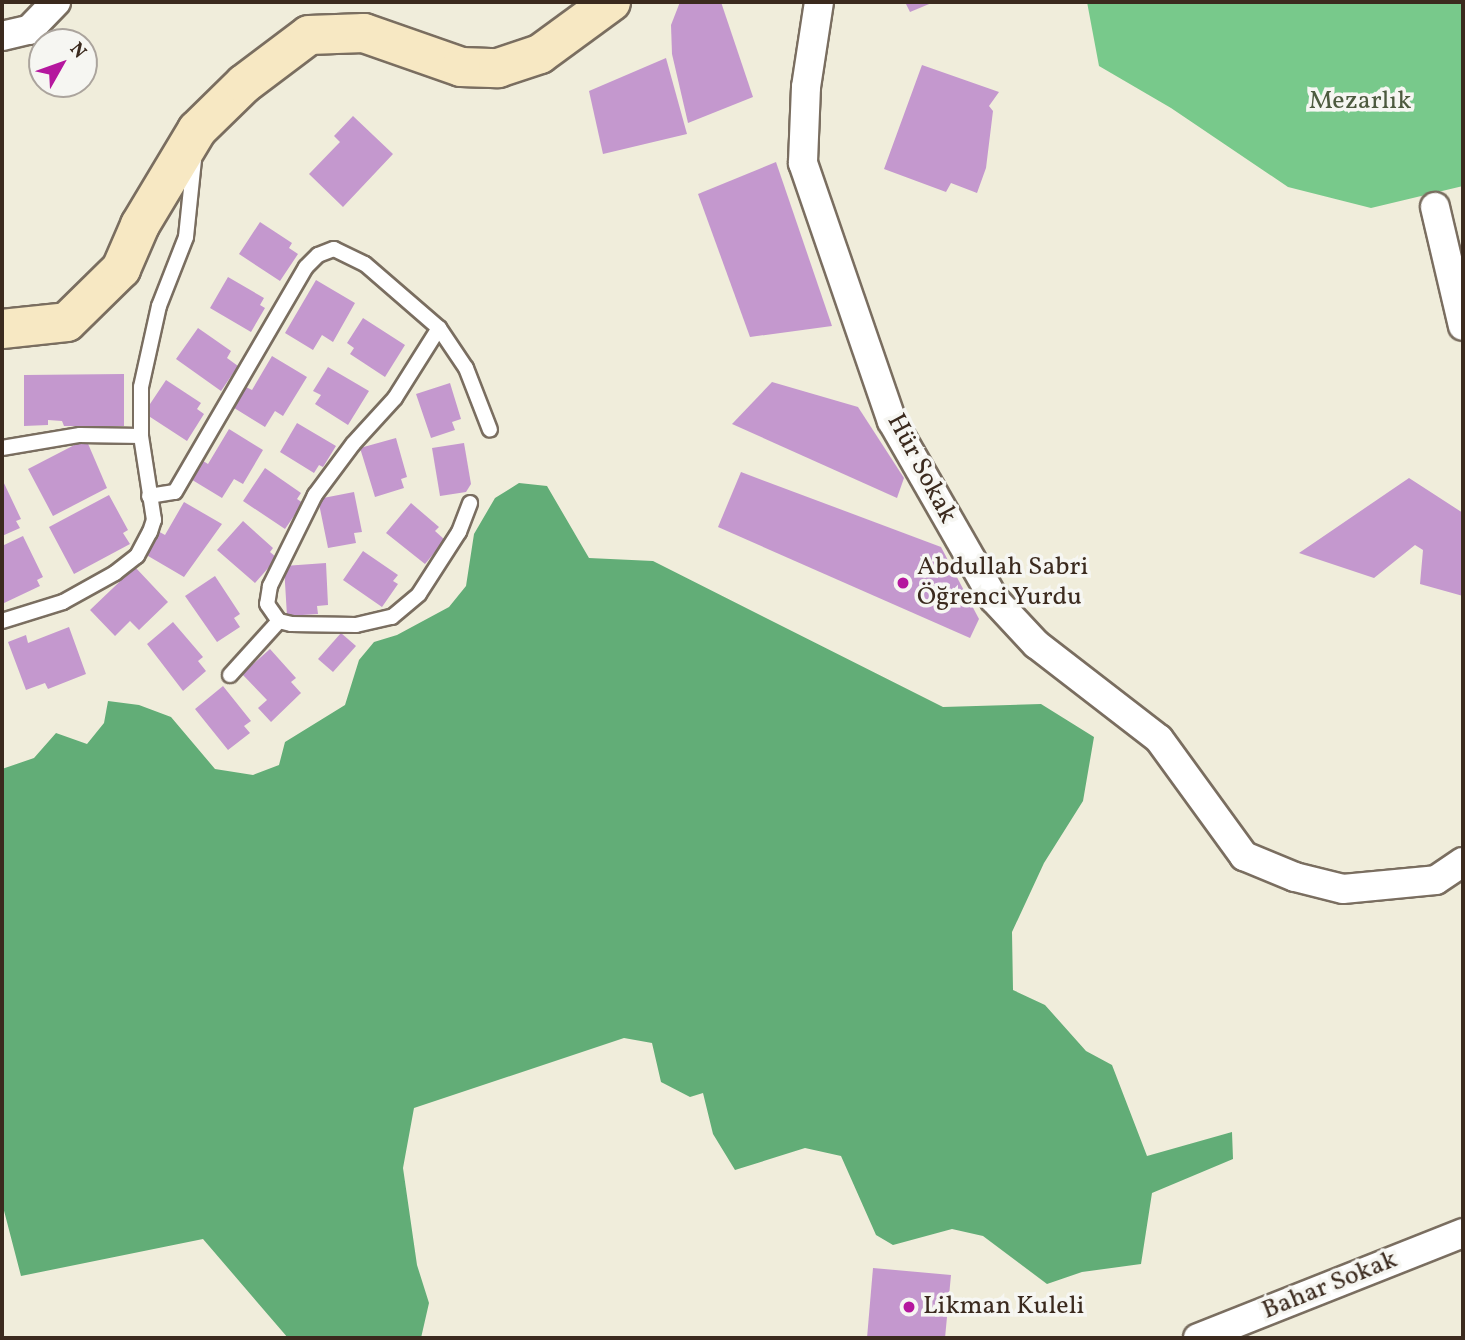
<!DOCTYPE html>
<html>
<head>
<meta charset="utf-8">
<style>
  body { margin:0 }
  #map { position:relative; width:1465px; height:1340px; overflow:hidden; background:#f0eddb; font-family:Vollkorn,serif }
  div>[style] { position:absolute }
  .green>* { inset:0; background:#78c98b }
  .forest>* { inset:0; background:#62ad77 }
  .building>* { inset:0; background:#c498ce }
  .roads { filter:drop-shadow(2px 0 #7a6e60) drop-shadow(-2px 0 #7a6e60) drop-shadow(0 2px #7a6e60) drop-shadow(0 -2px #7a6e60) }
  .lane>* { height:14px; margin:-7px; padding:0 7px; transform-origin:7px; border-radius:7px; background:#fff }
  .street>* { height:28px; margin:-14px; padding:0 14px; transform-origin:14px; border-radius:14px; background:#fff }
  .secondary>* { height:38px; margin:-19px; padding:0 19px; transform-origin:19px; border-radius:19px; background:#f7e8c3 }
  .dots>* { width:19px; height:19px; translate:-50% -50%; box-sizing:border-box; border:4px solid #f6f6f2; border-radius:50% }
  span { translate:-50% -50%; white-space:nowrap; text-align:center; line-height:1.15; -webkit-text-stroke:7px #f6f6f2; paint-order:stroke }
  .park-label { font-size:26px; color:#4d5a3f }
  .street-label { font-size:26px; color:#3b2a1e }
  .poi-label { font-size:26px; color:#3b2a1e }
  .left { translate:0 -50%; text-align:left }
  .frame { position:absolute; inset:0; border:4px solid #3b2a1e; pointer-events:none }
  .north { position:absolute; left:28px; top:28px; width:70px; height:70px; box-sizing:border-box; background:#f6f6f2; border:2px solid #aba49d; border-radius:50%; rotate:50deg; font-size:19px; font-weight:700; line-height:28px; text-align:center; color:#3b2a1e }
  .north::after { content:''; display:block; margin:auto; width:24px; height:32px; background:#b5179e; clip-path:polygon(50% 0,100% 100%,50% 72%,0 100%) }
</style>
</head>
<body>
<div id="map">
  <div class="green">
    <div style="clip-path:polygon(1087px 2px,1463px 2px,1463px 186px,1371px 208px,1288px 187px,1171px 108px,1099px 66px)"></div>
  </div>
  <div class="forest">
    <div style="clip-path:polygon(519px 483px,547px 486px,589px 558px,653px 561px,943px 707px,1041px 704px,1094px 737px,1083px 801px,1044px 863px,1012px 932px,1013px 990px,1045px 1005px,1086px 1051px,1112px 1065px,1147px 1156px,1232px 1132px,1233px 1159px,1152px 1193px,1141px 1264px,1082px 1272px,1047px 1284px,983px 1236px,952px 1229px,893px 1245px,876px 1235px,841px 1156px,805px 1148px,735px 1170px,713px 1134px,703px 1093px,690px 1097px,661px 1082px,652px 1043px,624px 1038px,414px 1108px,403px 1168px,417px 1265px,429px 1303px,421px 1338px,288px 1338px,203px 1239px,21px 1276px,2px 1203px,2px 769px,34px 758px,56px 733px,87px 744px,104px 723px,108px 701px,139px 705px,171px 717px,215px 769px,253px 775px,279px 765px,285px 742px,345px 705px,359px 660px,374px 642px,397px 635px,449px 607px,466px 586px,474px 534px,495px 498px)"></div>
  </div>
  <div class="building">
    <div style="clip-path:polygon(680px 2px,721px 2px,753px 97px,688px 123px,672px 54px,671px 25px)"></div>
    <div style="clip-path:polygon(905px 2px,934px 2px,910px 12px)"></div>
    <div style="clip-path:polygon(666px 58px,687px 134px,603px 154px,589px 91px)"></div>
    <div style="clip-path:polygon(922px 65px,999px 92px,989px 106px,993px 111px,986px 168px,977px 193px,951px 183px,946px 192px,884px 169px)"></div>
    <div style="clip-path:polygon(353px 116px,393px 154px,343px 207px,309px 174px,340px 142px,334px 136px)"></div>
    <div style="clip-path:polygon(776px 162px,832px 326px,750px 337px,698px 194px)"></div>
    <div style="clip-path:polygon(260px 222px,292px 243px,289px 248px,298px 254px,280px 281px,239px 254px)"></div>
    <div style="clip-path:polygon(228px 277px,264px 298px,260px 305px,265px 308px,251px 332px,210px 308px)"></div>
    <div style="clip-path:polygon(316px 280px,355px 303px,333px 342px,322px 335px,313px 350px,285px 333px)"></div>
    <div style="clip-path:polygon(363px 318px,405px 345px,385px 377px,350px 354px,354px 348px,347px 343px)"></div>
    <div style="clip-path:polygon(198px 328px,231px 351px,227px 358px,238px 366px,221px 391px,176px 359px)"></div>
    <div style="clip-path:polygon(272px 356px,307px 377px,283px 416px,275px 411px,265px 427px,231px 406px,244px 386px,252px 390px)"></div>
    <div style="clip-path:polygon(328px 367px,369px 391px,348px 425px,315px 404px,321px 395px,313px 391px)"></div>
    <div style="clip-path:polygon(124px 374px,124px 426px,64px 426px,62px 421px,48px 420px,48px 425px,24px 426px,24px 375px)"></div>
    <div style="clip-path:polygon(166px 380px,201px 403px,197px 409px,204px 414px,187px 441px,144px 413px)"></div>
    <div style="clip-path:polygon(772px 382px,858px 407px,904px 478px,897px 498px,732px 424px)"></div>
    <div style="clip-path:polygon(450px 383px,461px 419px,452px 422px,455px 430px,431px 438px,416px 394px)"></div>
    <div style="clip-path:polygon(297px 423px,336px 446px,323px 467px,319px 465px,314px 473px,280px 452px)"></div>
    <div style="clip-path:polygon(229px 429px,263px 450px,243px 484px,234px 479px,222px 498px,189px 478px,200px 459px,208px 464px)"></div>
    <div style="clip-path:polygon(396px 438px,407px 477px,401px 479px,404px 488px,375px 497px,360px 448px)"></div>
    <div style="clip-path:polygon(86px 439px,107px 488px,53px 516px,28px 469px)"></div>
    <div style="clip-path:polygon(464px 443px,471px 484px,466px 492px,440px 496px,432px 448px)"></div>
    <div style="clip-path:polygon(265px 468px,301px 493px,297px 499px,303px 503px,285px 529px,243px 501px)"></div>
    <div style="clip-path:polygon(741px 472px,941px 547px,979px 619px,970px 638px,718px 527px)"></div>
    <div style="clip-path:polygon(1409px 478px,1463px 513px,1463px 596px,1420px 584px,1423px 550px,1415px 545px,1374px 578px,1299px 553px)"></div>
    <div style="clip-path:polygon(2px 479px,21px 519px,16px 521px,20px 528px,2px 536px)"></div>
    <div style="clip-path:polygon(354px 492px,362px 532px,354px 533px,356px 543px,328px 548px,318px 499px)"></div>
    <div style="clip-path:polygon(109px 495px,128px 530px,123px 533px,130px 544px,74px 574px,49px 527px)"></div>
    <div style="clip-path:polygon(184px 502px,222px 524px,184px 577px,143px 553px,156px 530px,165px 535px)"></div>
    <div style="clip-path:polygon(411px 503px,439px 527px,435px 531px,445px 540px,425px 564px,386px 533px)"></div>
    <div style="clip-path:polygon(243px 521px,273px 548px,270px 552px,277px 558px,255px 583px,217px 550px)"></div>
    <div style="clip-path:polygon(23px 536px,43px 577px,37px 580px,40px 586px,2px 604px,2px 546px)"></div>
    <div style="clip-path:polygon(363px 551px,398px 575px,393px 581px,398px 584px,382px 607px,343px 580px)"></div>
    <div style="clip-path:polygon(326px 563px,328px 605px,317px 606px,318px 614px,287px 616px,284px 566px)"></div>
    <div style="clip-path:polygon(135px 567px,168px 602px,139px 630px,130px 621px,115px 636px,90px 610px)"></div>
    <div style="clip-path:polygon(215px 576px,240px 614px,234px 618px,240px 627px,217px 642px,185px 596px)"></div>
    <div style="clip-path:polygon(173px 622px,203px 657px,198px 661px,206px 671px,183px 691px,147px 644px)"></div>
    <div style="clip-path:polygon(69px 627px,86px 674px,48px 689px,45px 683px,26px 690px,8px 642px,26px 635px,28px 643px)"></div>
    <div style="clip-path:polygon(341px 633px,356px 646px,333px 672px,318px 659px)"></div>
    <div style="clip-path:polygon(270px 649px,296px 678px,291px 682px,301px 693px,271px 722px,258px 708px,267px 700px,242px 674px)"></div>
    <div style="clip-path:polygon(223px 686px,251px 721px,244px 726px,250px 733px,228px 750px,195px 709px)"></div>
    <div style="clip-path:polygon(873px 1268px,951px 1275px,945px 1338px,867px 1338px)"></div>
  </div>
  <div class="roads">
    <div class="lane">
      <div style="left:439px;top:328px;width:83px;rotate:122.2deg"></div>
      <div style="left:395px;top:398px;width:62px;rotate:132.4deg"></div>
      <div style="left:353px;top:444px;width:64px;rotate:126.7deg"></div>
      <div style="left:315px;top:495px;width:102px;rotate:116.3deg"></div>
      <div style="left:270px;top:586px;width:18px;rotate:99deg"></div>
      <div style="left:267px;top:604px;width:21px;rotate:55deg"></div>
      <div style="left:279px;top:621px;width:12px;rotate:14deg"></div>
      <div style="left:291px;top:624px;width:65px;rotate:0.9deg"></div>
      <div style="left:356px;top:625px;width:37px;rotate:-13deg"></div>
      <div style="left:392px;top:617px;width:35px;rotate:-40deg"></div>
      <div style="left:419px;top:594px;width:74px;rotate:-57.2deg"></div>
      <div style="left:459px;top:532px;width:31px;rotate:-69deg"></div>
      <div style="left:2px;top:448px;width:79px;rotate:-9.5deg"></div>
      <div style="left:80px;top:435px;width:61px;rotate:0.9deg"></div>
      <div style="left:149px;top:496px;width:26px;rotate:-9deg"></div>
      <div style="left:175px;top:492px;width:260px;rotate:-59.8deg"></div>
      <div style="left:306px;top:267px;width:17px;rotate:-45deg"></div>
      <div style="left:318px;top:255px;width:17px;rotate:-21deg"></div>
      <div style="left:334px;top:249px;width:34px;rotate:26deg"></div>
      <div style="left:365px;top:264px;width:98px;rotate:40.9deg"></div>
      <div style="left:439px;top:328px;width:48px;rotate:56deg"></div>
      <div style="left:466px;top:368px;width:66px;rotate:68.8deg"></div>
      <div style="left:2px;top:621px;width:64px;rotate:-17.3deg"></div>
      <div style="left:63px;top:602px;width:60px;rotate:-29.1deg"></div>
      <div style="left:115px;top:573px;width:28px;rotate:-38deg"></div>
      <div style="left:137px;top:556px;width:27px;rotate:-62deg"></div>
      <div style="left:150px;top:532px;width:13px;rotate:-72deg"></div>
      <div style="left:154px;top:520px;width:85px;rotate:-98.8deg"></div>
      <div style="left:141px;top:436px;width:49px;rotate:-90deg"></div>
      <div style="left:141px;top:387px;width:83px;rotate:-77.5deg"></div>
      <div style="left:159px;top:306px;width:74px;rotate:-68.6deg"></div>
      <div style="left:186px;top:237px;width:78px;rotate:-84.1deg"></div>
      <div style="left:230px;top:675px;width:73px;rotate:-47.8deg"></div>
    </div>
    <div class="street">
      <div style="left:819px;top:2px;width:86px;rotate:98.7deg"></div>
      <div style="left:806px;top:87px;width:76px;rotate:92.3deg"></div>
      <div style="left:803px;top:163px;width:273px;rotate:71deg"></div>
      <div style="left:892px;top:421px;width:205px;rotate:60.2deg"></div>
      <div style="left:994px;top:599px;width:62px;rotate:47deg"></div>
      <div style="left:1036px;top:644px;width:155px;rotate:37.7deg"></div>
      <div style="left:1159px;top:739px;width:145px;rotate:54deg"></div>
      <div style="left:1244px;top:856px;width:55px;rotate:22.4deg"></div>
      <div style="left:1295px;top:877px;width:49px;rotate:14deg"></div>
      <div style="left:1343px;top:889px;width:93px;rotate:-5.5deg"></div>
      <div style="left:1436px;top:880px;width:32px;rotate:-34deg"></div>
      <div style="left:2px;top:36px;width:28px;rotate:-13deg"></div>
      <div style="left:29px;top:30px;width:39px;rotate:-46deg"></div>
      <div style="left:1435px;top:207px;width:122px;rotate:76.8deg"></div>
      <div style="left:1198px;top:1338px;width:285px;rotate:-21.6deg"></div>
    </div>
    <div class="secondary">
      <div style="left:2px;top:329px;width:65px;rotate:-6.1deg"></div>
      <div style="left:67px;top:322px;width:76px;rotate:-44.5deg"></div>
      <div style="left:121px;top:269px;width:48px;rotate:-66.6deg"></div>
      <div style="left:140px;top:225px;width:111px;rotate:-59deg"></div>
      <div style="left:197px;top:130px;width:66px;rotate:-44.4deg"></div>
      <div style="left:244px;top:84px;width:81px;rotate:-37deg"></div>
      <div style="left:309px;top:35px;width:55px;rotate:-2.1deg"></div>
      <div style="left:364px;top:33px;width:103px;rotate:19.3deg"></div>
      <div style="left:461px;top:67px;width:37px;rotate:2deg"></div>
      <div style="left:498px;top:68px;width:44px;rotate:-18.4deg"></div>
      <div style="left:540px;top:54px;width:88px;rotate:-36.2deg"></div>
    </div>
  </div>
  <div class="dots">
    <div style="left:903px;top:583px;background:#b5179e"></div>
    <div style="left:909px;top:1307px;background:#b5179e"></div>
  </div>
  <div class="park-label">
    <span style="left:1360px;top:102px">Mezarlık</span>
  </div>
  <div class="street-label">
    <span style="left:921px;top:469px;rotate:62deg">Hür Sokak</span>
    <span style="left:1330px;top:1286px;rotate:-22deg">Bahar Sokak</span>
  </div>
  <div class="poi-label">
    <span class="left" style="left:917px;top:583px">Abdullah Sabri<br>Öğrenci Yurdu</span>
    <span class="left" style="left:923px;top:1307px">Likman Kuleli</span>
  </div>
  <div class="frame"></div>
  <div class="north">N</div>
</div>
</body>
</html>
